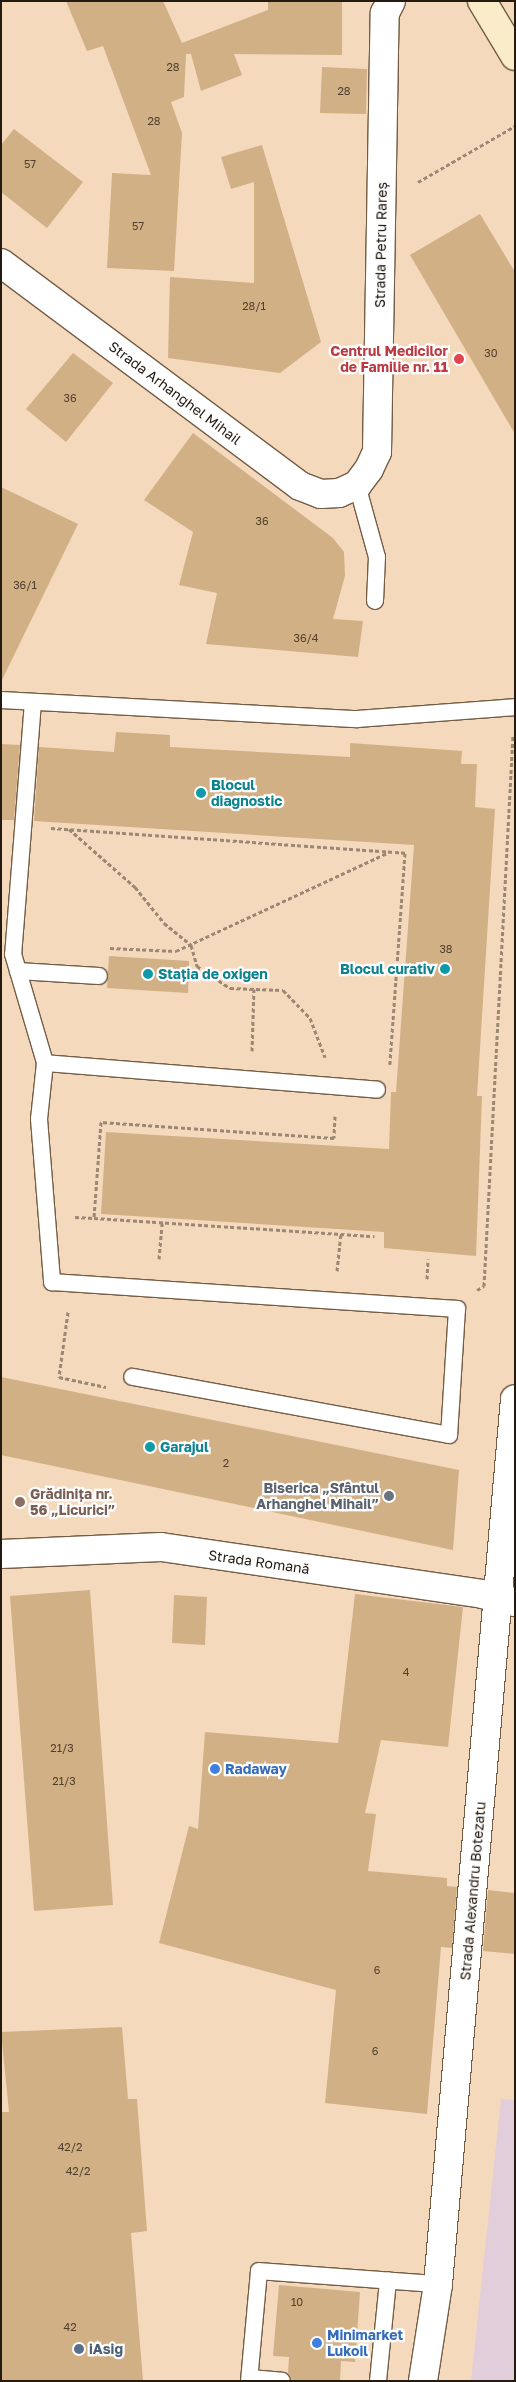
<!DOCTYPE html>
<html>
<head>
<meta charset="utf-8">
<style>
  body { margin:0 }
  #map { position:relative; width:516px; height:2382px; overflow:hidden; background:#f4d9bd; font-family:"Golos Text",sans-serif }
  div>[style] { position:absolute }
  .industrial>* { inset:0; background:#e2cddb }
  .building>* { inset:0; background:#d2b085 }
  .path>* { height:3px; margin-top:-1.5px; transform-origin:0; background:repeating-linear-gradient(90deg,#9b8773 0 4px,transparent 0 6.5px) }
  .roads { filter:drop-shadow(1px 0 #745d45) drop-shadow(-1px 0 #745d45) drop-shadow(0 1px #745d45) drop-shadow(0 -1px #745d45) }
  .service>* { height:16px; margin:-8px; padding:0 8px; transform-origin:8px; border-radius:8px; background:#fff }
  .minor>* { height:28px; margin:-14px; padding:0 14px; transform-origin:14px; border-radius:14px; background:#fff }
  .secondary>* { height:28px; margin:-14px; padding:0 14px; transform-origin:14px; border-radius:14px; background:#faecc8 }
  .dots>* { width:14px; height:14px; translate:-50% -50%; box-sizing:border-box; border:2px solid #fff; border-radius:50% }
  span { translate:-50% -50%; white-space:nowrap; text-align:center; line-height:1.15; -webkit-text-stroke:4.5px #fff; paint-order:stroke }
  .number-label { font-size:11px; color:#50402d }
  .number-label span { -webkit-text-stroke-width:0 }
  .street-label { font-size:14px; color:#241a10 }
  .health-label { font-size:14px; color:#be3a42; font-weight:700 }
  .right { translate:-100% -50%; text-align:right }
  .culture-label { font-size:14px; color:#0d838f; font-weight:700 }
  .left { translate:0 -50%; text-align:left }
  .worship-label { font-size:14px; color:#5b616d; font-weight:700 }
  .education-label { font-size:14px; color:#785e54; font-weight:700 }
  .shop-label { font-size:14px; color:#366cbe; font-weight:700 }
  .service-label { font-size:14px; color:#4e5e75; font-weight:700 }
  .frame { position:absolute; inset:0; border:2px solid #241a10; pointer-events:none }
</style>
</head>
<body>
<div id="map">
  <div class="industrial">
    <div style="clip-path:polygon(501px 2099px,515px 2100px,515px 2381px,471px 2381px)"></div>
  </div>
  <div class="building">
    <div style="clip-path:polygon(66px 1px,163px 1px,182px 43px,268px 10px,268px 1px,342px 1px,342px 55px,234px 54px,242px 75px,201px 91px,191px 54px,186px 54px,184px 97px,171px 102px,182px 133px,174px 271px,107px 268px,112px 173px,151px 175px,103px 46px,87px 51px)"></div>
    <div style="clip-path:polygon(322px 67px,367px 69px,366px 114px,320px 113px)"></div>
    <div style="clip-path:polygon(14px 129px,83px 182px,47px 228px,1px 192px,1px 145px)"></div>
    <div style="clip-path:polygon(262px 145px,321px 342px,280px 373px,168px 358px,170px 277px,254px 283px,254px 182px,231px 189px,221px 157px)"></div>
    <div style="clip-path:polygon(480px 214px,515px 272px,515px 434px,410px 255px)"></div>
    <div style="clip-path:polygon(73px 353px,113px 383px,66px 442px,26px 409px)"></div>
    <div style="clip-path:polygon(193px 433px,333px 538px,344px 552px,345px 576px,333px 619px,363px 621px,358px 657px,206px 644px,217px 593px,179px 585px,193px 532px,144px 500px)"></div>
    <div style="clip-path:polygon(1px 487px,78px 524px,1px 682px)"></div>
    <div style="clip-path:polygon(116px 732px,170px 735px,170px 747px,350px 757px,350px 743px,462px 751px,461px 764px,477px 764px,475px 807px,495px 809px,477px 1096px,482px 1096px,476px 1256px,384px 1248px,384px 1232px,101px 1214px,106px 1132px,389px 1149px,391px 1092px,396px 1092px,414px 845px,34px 821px,39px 747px,114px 752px)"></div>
    <div style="clip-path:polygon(1px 744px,20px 745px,14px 820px,1px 820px)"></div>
    <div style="clip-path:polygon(109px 956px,189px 961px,188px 993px,107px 988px)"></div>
    <div style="clip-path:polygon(1px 1377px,459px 1470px,453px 1550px,1px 1455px)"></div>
    <div style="clip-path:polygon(90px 1590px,113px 1905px,34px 1911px,10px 1596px)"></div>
    <div style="clip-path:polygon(355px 1594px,463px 1607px,448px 1747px,381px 1740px,365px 1813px,376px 1814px,368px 1871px,447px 1878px,447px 1886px,457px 1887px,452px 1948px,441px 1947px,427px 2114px,325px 2103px,336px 1990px,159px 1943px,189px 1826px,198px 1829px,205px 1732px,338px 1743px)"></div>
    <div style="clip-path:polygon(174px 1595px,207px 1597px,205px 1645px,172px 1643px)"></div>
    <div style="clip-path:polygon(488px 1890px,515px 1893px,515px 1954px,483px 1951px)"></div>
    <div style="clip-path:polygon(122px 2027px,128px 2099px,137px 2099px,147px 2231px,131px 2233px,143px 2381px,1px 2381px,1px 2112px,9px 2112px,1px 2032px)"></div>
    <div style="clip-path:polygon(279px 2285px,360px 2292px,355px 2362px,341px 2361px,340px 2381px,292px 2381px,288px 2373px,289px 2357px,273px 2356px)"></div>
  </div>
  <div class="path">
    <div style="left:418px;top:182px;width:112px;rotate:-30deg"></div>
    <div style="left:51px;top:828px;width:355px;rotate:4deg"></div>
    <div style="left:405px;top:853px;width:212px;rotate:94.1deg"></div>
    <div style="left:69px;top:829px;width:88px;rotate:41.3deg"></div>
    <div style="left:135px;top:887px;width:46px;rotate:51.1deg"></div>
    <div style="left:164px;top:923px;width:35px;rotate:39deg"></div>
    <div style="left:191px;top:945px;width:22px;rotate:74deg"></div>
    <div style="left:197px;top:966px;width:40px;rotate:34deg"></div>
    <div style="left:230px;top:988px;width:53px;rotate:2.2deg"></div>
    <div style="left:283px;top:990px;width:39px;rotate:46deg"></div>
    <div style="left:310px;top:1018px;width:42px;rotate:69deg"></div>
    <div style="left:110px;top:948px;width:66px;rotate:2.6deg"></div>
    <div style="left:176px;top:951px;width:233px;rotate:-24.9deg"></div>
    <div style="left:252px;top:1051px;width:62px;rotate:-88.2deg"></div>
    <div style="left:335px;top:1116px;width:22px;rotate:93deg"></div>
    <div style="left:334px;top:1138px;width:234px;rotate:-176.1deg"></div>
    <div style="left:101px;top:1122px;width:96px;rotate:94.2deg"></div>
    <div style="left:94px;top:1218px;width:281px;rotate:3.7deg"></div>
    <div style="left:75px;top:1217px;width:19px;rotate:3deg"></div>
    <div style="left:159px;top:1259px;width:36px;rotate:-85deg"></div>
    <div style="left:337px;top:1271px;width:36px;rotate:-84deg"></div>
    <div style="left:427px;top:1279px;width:20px;rotate:-87deg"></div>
    <div style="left:477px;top:1290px;width:8px;rotate:-30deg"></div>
    <div style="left:484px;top:1286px;width:552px;rotate:-86.99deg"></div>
    <div style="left:68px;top:1312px;width:66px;rotate:97.9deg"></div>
    <div style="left:59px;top:1377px;width:48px;rotate:12deg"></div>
  </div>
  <div class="roads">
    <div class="service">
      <div style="left:357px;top:485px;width:75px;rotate:74.5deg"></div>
      <div style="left:377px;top:557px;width:44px;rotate:92.6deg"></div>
      <div style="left:1px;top:700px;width:357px;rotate:3.1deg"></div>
      <div style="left:357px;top:719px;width:158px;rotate:-4.3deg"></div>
      <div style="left:33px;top:702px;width:253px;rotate:94.5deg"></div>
      <div style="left:13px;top:954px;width:114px;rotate:73.6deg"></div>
      <div style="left:45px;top:1063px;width:56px;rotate:96.1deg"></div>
      <div style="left:39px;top:1119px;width:164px;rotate:85.4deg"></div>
      <div style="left:52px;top:1282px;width:406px;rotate:3.8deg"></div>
      <div style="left:457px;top:1309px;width:126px;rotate:93.6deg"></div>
      <div style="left:449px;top:1435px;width:322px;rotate:-169.6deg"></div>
      <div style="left:18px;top:971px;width:81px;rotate:3.5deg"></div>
      <div style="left:45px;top:1063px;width:333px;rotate:4.6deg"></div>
      <div style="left:250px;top:2378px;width:32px;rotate:5deg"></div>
      <div style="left:249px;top:2381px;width:110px;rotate:-84.8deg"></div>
      <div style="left:259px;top:2271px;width:179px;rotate:4.2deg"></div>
      <div style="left:378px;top:2381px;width:101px;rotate:-84.3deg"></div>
    </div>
    <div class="minor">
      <div style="left:1px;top:263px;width:373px;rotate:36.7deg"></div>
      <div style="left:300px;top:486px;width:22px;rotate:21deg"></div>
      <div style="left:321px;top:494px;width:18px;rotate:-3deg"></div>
      <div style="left:339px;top:493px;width:20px;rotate:-24deg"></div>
      <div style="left:357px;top:485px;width:20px;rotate:-53deg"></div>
      <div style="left:369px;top:469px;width:19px;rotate:-65deg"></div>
      <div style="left:377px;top:452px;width:439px;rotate:-89deg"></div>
      <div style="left:385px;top:13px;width:13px;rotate:-63deg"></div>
      <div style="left:1px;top:1554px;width:160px;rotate:-2.5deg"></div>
      <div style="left:161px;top:1547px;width:324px;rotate:8.3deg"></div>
      <div style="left:482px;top:1594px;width:34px;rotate:14deg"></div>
      <div style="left:423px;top:2381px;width:98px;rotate:-81.2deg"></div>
      <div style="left:438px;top:2284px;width:888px;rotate:-85.03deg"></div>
    </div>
    <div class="secondary">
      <div style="left:482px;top:1px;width:64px;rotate:59deg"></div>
    </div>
  </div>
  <div class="dots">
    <div style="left:459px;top:359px;background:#e0444e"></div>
    <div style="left:201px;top:793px;background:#0f9aa8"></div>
    <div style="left:445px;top:969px;background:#0f9aa8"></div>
    <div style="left:148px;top:974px;background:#0f9aa8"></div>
    <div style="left:150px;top:1447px;background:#0f9aa8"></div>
    <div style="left:389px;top:1496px;background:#6b7280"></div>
    <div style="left:20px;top:1502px;background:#8d6e63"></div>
    <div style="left:215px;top:1769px;background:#3f7fe0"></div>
    <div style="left:317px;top:2343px;background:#3f7fe0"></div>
    <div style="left:79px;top:2349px;background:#5c6f8a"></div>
  </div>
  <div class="number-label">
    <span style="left:173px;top:67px">28</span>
    <span style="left:344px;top:91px">28</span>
    <span style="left:154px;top:121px">28</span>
    <span style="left:30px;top:164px">57</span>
    <span style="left:138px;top:226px">57</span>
    <span style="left:254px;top:306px">28/1</span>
    <span style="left:491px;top:353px">30</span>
    <span style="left:70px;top:398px">36</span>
    <span style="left:262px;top:521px">36</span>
    <span style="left:25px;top:585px">36/1</span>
    <span style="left:306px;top:638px">36/4</span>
    <span style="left:446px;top:949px">38</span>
    <span style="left:226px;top:1463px">2</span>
    <span style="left:406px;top:1672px">4</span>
    <span style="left:62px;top:1748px">21/3</span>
    <span style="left:64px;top:1781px">21/3</span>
    <span style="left:377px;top:1970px">6</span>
    <span style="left:375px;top:2051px">6</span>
    <span style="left:70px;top:2147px">42/2</span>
    <span style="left:78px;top:2171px">42/2</span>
    <span style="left:297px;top:2302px">10</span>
    <span style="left:70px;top:2327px">42</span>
  </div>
  <div class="street-label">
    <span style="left:381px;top:245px;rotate:-89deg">Strada Petru Rareș</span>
    <span style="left:175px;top:393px;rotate:37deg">Strada Arhanghel Mihail</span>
    <span style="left:259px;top:1562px;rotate:8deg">Strada Romană</span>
    <span style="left:473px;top:1891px;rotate:-85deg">Strada Alexandru Botezatu</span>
  </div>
  <div class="health-label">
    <span class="right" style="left:448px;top:359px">Centrul Medicilor<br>de Familie nr. 11</span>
  </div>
  <div class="culture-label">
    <span class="left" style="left:211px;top:793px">Blocul<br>diagnostic</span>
    <span class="right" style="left:435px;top:969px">Blocul curativ</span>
    <span class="left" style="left:158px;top:974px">Stația de oxigen</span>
    <span class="left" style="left:160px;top:1447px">Garajul</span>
  </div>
  <div class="worship-label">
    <span class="right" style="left:379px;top:1496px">Biserica „Sfântul<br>Arhanghel Mihail”</span>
  </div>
  <div class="education-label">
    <span class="left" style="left:30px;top:1502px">Grădinița nr.<br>56 „Licurici”</span>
  </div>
  <div class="shop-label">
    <span class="left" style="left:225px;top:1769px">Radaway</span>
    <span class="left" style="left:327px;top:2343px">Minimarket<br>Lukoil</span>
  </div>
  <div class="service-label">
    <span class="left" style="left:89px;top:2349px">iAsig</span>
  </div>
  <div class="frame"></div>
</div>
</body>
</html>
